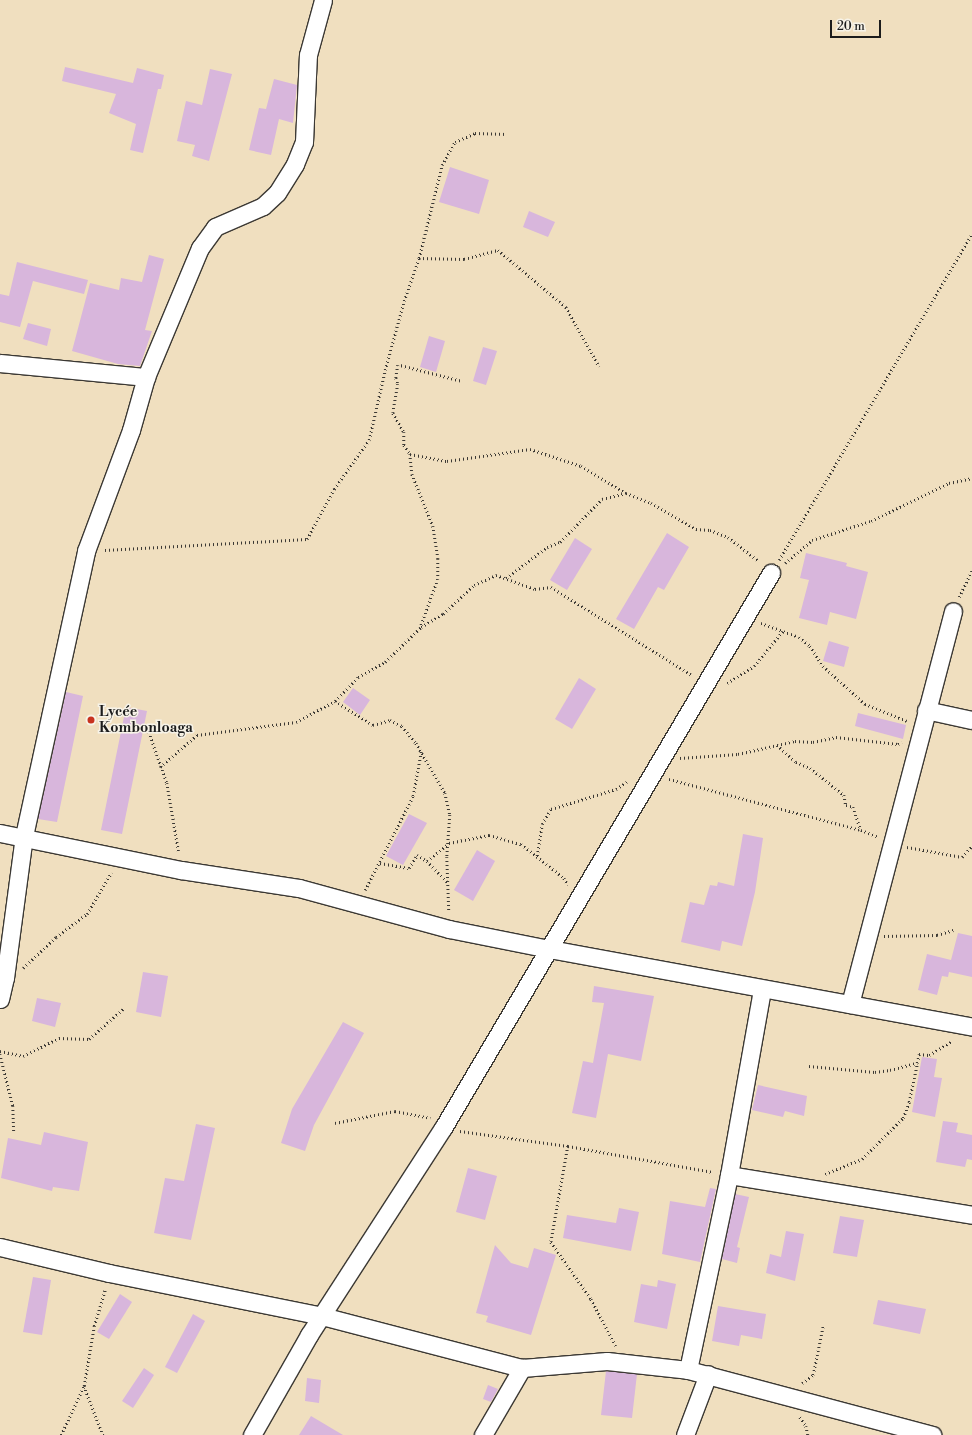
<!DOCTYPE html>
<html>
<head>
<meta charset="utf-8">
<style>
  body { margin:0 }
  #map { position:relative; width:972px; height:1435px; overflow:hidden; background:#f0dfbf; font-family:"Libre Bodoni",serif }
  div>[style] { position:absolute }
  .building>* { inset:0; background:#d8b6dc }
  .path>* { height:2.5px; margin-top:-1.25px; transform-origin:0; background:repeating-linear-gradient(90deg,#3c3934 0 1px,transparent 0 4px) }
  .roads { filter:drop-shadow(1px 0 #3c3934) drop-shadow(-1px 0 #3c3934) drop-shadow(0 1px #3c3934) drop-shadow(0 -1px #3c3934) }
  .minor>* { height:17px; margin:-8.5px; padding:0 8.5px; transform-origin:8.5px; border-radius:8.5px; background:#fff }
  .dots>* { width:11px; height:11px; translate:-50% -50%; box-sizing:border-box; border:2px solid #f7f3e8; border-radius:50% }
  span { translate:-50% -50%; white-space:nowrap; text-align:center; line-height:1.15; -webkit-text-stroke:3px #f7f3e8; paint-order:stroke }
  .poi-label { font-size:14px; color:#1c1c1c; font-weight:700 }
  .left { translate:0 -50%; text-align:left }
  .scale { position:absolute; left:830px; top:20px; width:51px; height:18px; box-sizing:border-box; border:2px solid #1c1c1c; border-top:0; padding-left:5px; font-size:12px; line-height:14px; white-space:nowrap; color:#1c1c1c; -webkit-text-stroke:3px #f7f3e8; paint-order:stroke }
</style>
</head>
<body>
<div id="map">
  <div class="building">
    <div style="clip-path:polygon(65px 67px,133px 83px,137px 68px,164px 75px,161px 89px,158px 89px,143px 153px,130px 150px,136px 124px,109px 113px,116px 94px,62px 81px)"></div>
    <div style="clip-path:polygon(210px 69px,232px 74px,209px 161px,192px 156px,195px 145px,177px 141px,186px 101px,202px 105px)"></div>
    <div style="clip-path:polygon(274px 79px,297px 85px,293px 123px,279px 119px,271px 155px,249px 150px,259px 108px,266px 109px)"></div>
    <div style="clip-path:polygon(450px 167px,489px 180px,479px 214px,439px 202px)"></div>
    <div style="clip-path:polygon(529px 211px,555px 222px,548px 237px,523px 227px)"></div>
    <div style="clip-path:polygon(149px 255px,164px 259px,145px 330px,152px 331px,140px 366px,118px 364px,72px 351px,90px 283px,119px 290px,121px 278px,142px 282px)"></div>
    <div style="clip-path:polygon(17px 262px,88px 280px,84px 294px,33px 281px,20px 327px,0 322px,0 294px,9px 296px)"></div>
    <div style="clip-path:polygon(28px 323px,51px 329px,47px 346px,23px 339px)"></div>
    <div style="clip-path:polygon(429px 336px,445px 341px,436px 372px,420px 367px)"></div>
    <div style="clip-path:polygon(483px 347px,497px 351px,486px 385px,473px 381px)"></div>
    <div style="clip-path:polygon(667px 533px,689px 547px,664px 590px,658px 587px,634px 629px,616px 619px)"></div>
    <div style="clip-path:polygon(575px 538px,592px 549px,567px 590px,550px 580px)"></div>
    <div style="clip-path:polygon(806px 553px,847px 563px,846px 566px,868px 572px,856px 619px,830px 612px,827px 625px,799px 618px,809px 580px,800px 578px)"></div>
    <div style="clip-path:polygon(829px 641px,849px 647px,844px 667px,823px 661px)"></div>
    <div style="clip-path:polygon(579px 678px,596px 689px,572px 729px,555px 719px)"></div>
    <div style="clip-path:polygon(353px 688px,370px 700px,360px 715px,343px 702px)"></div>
    <div style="clip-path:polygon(66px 692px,83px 696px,57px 822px,38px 819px)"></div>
    <div style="clip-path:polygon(126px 707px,147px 711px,122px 834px,101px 830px)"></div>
    <div style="clip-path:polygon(858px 713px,906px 725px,903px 739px,855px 726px)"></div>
    <div style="clip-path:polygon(409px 814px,427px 823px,403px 865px,386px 856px)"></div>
    <div style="clip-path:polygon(743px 834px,763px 838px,755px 892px,742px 946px,722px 941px,720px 951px,681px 942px,690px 902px,704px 905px,710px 885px,717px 886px,718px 882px,734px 886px)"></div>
    <div style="clip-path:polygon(477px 850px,495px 861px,473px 901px,454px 890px)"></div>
    <div style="clip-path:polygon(958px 933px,972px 936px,972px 977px,949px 972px,948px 977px,942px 976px,937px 995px,918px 990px,927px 954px,951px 960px)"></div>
    <div style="clip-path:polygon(143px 972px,168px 976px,161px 1017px,136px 1012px)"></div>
    <div style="clip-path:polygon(594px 986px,654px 996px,641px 1061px,608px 1054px,596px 1118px,572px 1113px,583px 1061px,593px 1063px,604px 1003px,592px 1002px)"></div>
    <div style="clip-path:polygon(37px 998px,61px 1003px,55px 1027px,32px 1021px)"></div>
    <div style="clip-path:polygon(343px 1022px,364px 1033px,314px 1125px,305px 1151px,281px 1143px,292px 1109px)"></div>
    <div style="clip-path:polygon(922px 1057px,937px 1059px,934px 1077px,942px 1078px,935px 1117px,912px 1112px)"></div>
    <div style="clip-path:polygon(758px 1085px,807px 1096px,804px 1116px,785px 1111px,783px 1117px,752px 1110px)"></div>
    <div style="clip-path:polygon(943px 1121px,958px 1123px,956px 1132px,972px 1135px,972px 1160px,967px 1159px,965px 1167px,936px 1162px)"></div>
    <div style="clip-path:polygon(196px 1124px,215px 1128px,191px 1240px,154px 1233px,165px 1178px,184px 1181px)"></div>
    <div style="clip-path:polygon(44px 1132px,88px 1142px,79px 1191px,53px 1187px,52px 1191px,1px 1178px,8px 1138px,41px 1145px)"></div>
    <div style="clip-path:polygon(468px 1168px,497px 1176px,485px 1220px,456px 1212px)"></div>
    <div style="clip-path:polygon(710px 1188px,716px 1189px,700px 1262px,662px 1254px,670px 1201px,705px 1207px)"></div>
    <div style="clip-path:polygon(735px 1194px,749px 1197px,737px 1247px,740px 1248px,737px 1263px,722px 1259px)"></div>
    <div style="clip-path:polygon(619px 1208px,639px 1212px,631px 1251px,563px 1238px,567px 1215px,616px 1223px)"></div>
    <div style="clip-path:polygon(840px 1216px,864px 1220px,857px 1257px,833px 1253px)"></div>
    <div style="clip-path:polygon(786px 1231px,804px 1234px,795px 1281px,766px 1273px,770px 1254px,781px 1257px)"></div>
    <div style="clip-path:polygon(495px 1245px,511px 1263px,528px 1268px,534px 1248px,556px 1255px,531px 1335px,486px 1322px,488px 1316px,476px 1313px)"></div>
    <div style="clip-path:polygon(33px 1277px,51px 1280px,42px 1335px,23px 1332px)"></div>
    <div style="clip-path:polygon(658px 1280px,676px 1284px,667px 1329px,634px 1322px,641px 1284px,657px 1287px)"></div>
    <div style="clip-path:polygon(120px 1294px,132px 1302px,109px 1339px,97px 1332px)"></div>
    <div style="clip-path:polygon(878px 1300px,926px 1309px,920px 1334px,873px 1324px)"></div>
    <div style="clip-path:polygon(718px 1306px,766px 1314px,762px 1339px,741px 1335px,739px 1346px,712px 1341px)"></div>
    <div style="clip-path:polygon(193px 1314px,205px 1321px,177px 1373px,165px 1367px)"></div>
    <div style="clip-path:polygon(144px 1368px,154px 1375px,133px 1408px,122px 1401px)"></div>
    <div style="clip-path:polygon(606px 1371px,637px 1374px,632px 1418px,601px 1415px)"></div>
    <div style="clip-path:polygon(307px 1378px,321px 1380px,319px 1403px,305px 1401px)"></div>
    <div style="clip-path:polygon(488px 1385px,498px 1389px,491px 1402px,483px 1399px)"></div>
    <div style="clip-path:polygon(311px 1416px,343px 1435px,299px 1435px)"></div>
  </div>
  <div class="path">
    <div style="left:419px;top:258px;width:45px;rotate:1.3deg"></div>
    <div style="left:464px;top:259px;width:35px;rotate:-15deg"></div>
    <div style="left:498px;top:250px;width:89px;rotate:40deg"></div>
    <div style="left:566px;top:307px;width:68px;rotate:60.8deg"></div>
    <div style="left:460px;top:381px;width:64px;rotate:-165.5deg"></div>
    <div style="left:398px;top:365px;width:13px;rotate:99deg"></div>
    <div style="left:396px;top:378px;width:6px;rotate:72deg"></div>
    <div style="left:398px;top:384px;width:29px;rotate:100deg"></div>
    <div style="left:393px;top:413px;width:22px;rotate:60deg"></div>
    <div style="left:404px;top:432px;width:13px;rotate:90deg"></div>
    <div style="left:404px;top:445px;width:11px;rotate:56deg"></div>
    <div style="left:410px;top:454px;width:38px;rotate:11deg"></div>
    <div style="left:447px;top:461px;width:84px;rotate:-8.2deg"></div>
    <div style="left:530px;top:449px;width:54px;rotate:18.4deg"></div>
    <div style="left:581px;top:466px;width:52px;rotate:31deg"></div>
    <div style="left:626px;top:493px;width:27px;rotate:22deg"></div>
    <div style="left:651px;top:503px;width:52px;rotate:30deg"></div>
    <div style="left:696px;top:529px;width:14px;rotate:4deg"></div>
    <div style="left:710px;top:530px;width:19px;rotate:21deg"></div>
    <div style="left:728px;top:537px;width:39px;rotate:38deg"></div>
    <div style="left:410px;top:454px;width:20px;rotate:84deg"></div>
    <div style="left:412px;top:474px;width:56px;rotate:68deg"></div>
    <div style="left:433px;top:526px;width:33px;rotate:81deg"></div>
    <div style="left:438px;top:559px;width:20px;rotate:90deg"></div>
    <div style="left:438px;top:579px;width:50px;rotate:109.9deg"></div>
    <div style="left:105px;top:550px;width:202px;rotate:-3.1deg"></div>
    <div style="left:307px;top:539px;width:57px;rotate:-61.6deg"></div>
    <div style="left:334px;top:489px;width:60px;rotate:-54.5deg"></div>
    <div style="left:369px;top:440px;width:72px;rotate:-77.1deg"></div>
    <div style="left:385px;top:370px;width:72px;rotate:-74.6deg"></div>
    <div style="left:404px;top:301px;width:46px;rotate:-70.8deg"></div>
    <div style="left:419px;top:258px;width:96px;rotate:-76.1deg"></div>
    <div style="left:442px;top:165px;width:26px;rotate:-61deg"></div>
    <div style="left:455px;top:142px;width:22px;rotate:-24deg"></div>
    <div style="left:475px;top:133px;width:32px;rotate:2deg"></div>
    <div style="left:779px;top:560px;width:379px;rotate:-59.4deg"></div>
    <div style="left:785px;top:563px;width:35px;rotate:-40deg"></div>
    <div style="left:812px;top:540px;width:62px;rotate:-17.9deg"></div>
    <div style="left:871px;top:521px;width:87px;rotate:-26deg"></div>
    <div style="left:949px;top:483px;width:24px;rotate:-12deg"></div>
    <div style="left:506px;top:578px;width:51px;rotate:-37.1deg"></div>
    <div style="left:547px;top:547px;width:14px;rotate:-21deg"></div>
    <div style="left:560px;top:542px;width:60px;rotate:-45.7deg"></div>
    <div style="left:602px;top:499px;width:25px;rotate:-14deg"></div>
    <div style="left:959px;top:597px;width:30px;rotate:-64deg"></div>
    <div style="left:761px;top:623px;width:40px;rotate:20.2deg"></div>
    <div style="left:799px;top:637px;width:14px;rotate:39deg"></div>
    <div style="left:810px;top:646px;width:24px;rotate:57deg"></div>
    <div style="left:823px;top:666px;width:57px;rotate:42.1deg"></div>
    <div style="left:865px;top:704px;width:45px;rotate:22deg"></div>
    <div style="left:727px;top:683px;width:32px;rotate:-32deg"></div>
    <div style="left:754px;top:666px;width:45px;rotate:-50.4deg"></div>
    <div style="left:335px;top:701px;width:45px;rotate:32.3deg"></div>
    <div style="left:373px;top:725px;width:18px;rotate:-16deg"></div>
    <div style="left:390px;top:720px;width:13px;rotate:27deg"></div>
    <div style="left:402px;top:726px;width:22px;rotate:51deg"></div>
    <div style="left:416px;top:743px;width:58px;rotate:59.9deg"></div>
    <div style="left:445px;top:793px;width:23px;rotate:77deg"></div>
    <div style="left:450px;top:815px;width:42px;rotate:94.1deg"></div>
    <div style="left:447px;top:857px;width:55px;rotate:87.9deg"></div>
    <div style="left:149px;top:732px;width:54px;rotate:70.6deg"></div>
    <div style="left:167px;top:783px;width:71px;rotate:80.3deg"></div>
    <div style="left:777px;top:745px;width:25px;rotate:42deg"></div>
    <div style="left:796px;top:762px;width:15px;rotate:23deg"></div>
    <div style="left:810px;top:768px;width:43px;rotate:38.5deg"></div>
    <div style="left:844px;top:795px;width:10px;rotate:79deg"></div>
    <div style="left:846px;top:805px;width:7px;rotate:16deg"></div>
    <div style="left:853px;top:807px;width:24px;rotate:71deg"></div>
    <div style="left:680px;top:758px;width:58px;rotate:-3.9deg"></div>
    <div style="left:738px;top:754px;width:58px;rotate:-12.8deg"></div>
    <div style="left:795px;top:741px;width:18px;rotate:3deg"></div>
    <div style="left:813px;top:742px;width:24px;rotate:-12deg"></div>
    <div style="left:836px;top:737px;width:62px;rotate:6.4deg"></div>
    <div style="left:898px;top:744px;width:4px;rotate:-34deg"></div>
    <div style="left:160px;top:767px;width:49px;rotate:-40.9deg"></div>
    <div style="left:197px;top:735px;width:100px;rotate:-7.5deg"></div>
    <div style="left:296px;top:722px;width:44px;rotate:-28.3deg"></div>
    <div style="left:335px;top:701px;width:33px;rotate:-46deg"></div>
    <div style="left:358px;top:677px;width:31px;rotate:-29deg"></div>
    <div style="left:385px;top:662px;width:50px;rotate:-44.2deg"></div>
    <div style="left:421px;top:627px;width:26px;rotate:-31deg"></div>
    <div style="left:443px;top:614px;width:42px;rotate:-43.1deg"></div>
    <div style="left:474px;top:585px;width:24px;rotate:-24deg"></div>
    <div style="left:496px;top:575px;width:41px;rotate:19.7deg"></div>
    <div style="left:535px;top:589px;width:16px;rotate:-7deg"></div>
    <div style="left:551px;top:587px;width:166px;rotate:32deg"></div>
    <div style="left:669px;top:779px;width:199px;rotate:14.9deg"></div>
    <div style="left:861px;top:830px;width:18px;rotate:22deg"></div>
    <div style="left:907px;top:847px;width:56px;rotate:10.3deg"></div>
    <div style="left:962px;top:857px;width:15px;rotate:-48deg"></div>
    <div style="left:537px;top:856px;width:32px;rotate:-81deg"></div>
    <div style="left:542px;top:824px;width:17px;rotate:-59deg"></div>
    <div style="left:551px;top:809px;width:68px;rotate:-17.1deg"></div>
    <div style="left:616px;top:789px;width:14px;rotate:-34deg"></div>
    <div style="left:427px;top:861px;width:30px;rotate:46deg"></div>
    <div style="left:380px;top:863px;width:29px;rotate:10deg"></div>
    <div style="left:409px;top:868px;width:15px;rotate:-58deg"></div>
    <div style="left:417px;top:855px;width:12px;rotate:31deg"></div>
    <div style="left:427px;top:861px;width:28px;rotate:-39deg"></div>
    <div style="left:449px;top:843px;width:41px;rotate:-11.3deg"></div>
    <div style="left:489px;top:835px;width:33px;rotate:16deg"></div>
    <div style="left:521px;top:844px;width:55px;rotate:38.3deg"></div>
    <div style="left:564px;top:878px;width:8px;rotate:60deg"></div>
    <div style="left:365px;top:890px;width:106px;rotate:-62.9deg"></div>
    <div style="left:413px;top:796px;width:45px;rotate:-79.7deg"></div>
    <div style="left:884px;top:936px;width:53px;rotate:-1.1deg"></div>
    <div style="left:937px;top:935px;width:17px;rotate:-17deg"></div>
    <div style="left:23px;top:968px;width:45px;rotate:-43.2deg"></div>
    <div style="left:56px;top:937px;width:39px;rotate:-37deg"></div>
    <div style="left:87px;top:914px;width:48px;rotate:-59.7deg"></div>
    <div style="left:0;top:1051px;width:24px;rotate:12deg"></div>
    <div style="left:23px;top:1056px;width:40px;rotate:-26.6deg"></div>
    <div style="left:59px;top:1038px;width:30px;rotate:2deg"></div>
    <div style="left:89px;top:1039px;width:47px;rotate:-41.5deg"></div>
    <div style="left:0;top:1054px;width:54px;rotate:76deg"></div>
    <div style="left:13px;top:1106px;width:27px;rotate:88deg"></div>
    <div style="left:809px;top:1066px;width:66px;rotate:5.2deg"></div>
    <div style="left:875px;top:1072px;width:15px;rotate:-8deg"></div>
    <div style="left:890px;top:1070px;width:28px;rotate:-15deg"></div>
    <div style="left:917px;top:1063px;width:9px;rotate:-77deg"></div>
    <div style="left:919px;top:1054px;width:10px;rotate:6deg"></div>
    <div style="left:929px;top:1055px;width:27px;rotate:-31deg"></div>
    <div style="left:335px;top:1123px;width:61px;rotate:-11.3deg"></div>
    <div style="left:395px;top:1111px;width:36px;rotate:11deg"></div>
    <div style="left:460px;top:1131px;width:109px;rotate:7.9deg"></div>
    <div style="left:568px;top:1146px;width:147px;rotate:10.2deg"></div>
    <div style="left:568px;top:1146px;width:97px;rotate:100deg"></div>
    <div style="left:551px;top:1242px;width:70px;rotate:54.9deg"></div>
    <div style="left:591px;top:1299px;width:53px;rotate:62deg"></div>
    <div style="left:825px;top:1174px;width:40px;rotate:-22deg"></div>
    <div style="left:862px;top:1159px;width:58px;rotate:-45deg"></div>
    <div style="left:903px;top:1118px;width:17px;rotate:-69deg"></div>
    <div style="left:909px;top:1102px;width:40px;rotate:-78deg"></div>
    <div style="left:802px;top:1383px;width:14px;rotate:-36deg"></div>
    <div style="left:813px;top:1375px;width:50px;rotate:-78.5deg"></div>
    <div style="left:84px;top:1386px;width:53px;rotate:68.8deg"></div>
    <div style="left:800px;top:1417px;width:11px;rotate:56deg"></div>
    <div style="left:806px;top:1426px;width:9px;rotate:77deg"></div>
    <div style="left:61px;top:1435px;width:54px;rotate:-64.9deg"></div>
    <div style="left:84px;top:1386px;width:61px;rotate:-80.5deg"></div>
    <div style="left:94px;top:1326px;width:39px;rotate:-73deg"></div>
  </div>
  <div class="roads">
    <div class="minor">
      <div style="left:0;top:363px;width:147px;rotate:5.5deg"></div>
      <div style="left:926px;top:710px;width:47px;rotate:12.3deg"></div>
      <div style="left:0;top:833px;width:185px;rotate:11.6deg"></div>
      <div style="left:181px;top:870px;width:119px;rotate:8.7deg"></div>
      <div style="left:299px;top:888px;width:156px;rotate:15.3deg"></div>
      <div style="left:449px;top:929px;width:102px;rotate:11.3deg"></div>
      <div style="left:549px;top:949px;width:430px;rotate:10.4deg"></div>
      <div style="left:0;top:999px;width:22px;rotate:-77deg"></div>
      <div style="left:5px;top:978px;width:143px;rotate:-82.4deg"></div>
      <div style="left:24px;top:836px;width:292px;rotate:-77.7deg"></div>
      <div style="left:86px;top:551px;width:129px;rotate:-69.6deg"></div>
      <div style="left:131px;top:430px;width:55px;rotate:-74.2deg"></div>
      <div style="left:146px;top:377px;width:140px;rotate:-67.3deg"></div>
      <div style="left:200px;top:248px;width:26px;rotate:-54deg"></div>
      <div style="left:215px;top:227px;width:52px;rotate:-23.6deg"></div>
      <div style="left:263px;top:206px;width:19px;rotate:-43deg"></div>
      <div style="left:277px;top:193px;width:34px;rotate:-58deg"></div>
      <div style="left:295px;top:164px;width:24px;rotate:-68deg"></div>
      <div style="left:304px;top:142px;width:87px;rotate:-87.4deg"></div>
      <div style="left:308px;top:55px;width:57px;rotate:-74.7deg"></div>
      <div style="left:850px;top:1004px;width:406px;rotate:-75.3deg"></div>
      <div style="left:729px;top:1175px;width:246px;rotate:9.3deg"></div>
      <div style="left:0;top:1247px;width:112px;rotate:13.4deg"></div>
      <div style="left:109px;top:1273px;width:217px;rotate:11.4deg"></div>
      <div style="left:322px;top:1316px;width:207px;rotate:14.6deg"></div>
      <div style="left:522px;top:1368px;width:85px;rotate:-4.7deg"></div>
      <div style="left:607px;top:1361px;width:81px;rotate:6.3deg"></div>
      <div style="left:688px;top:1370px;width:253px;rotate:14.9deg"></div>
      <div style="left:688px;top:1370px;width:199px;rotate:-78.1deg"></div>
      <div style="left:729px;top:1175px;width:188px;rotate:-79.9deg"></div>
      <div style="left:252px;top:1435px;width:115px;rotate:-60.3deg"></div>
      <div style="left:309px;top:1335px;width:247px;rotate:-57.1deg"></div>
      <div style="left:443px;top:1128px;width:645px;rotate:-59.42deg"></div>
      <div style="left:483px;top:1435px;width:78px;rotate:-59.8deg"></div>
      <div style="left:685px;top:1435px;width:65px;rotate:-69.3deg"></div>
    </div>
  </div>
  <div class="dots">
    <div style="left:91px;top:720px;background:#c8321e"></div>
  </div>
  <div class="poi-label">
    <span class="left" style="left:99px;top:720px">Lycée<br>Kombonloaga</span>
  </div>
  <div class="scale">20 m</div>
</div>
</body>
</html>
